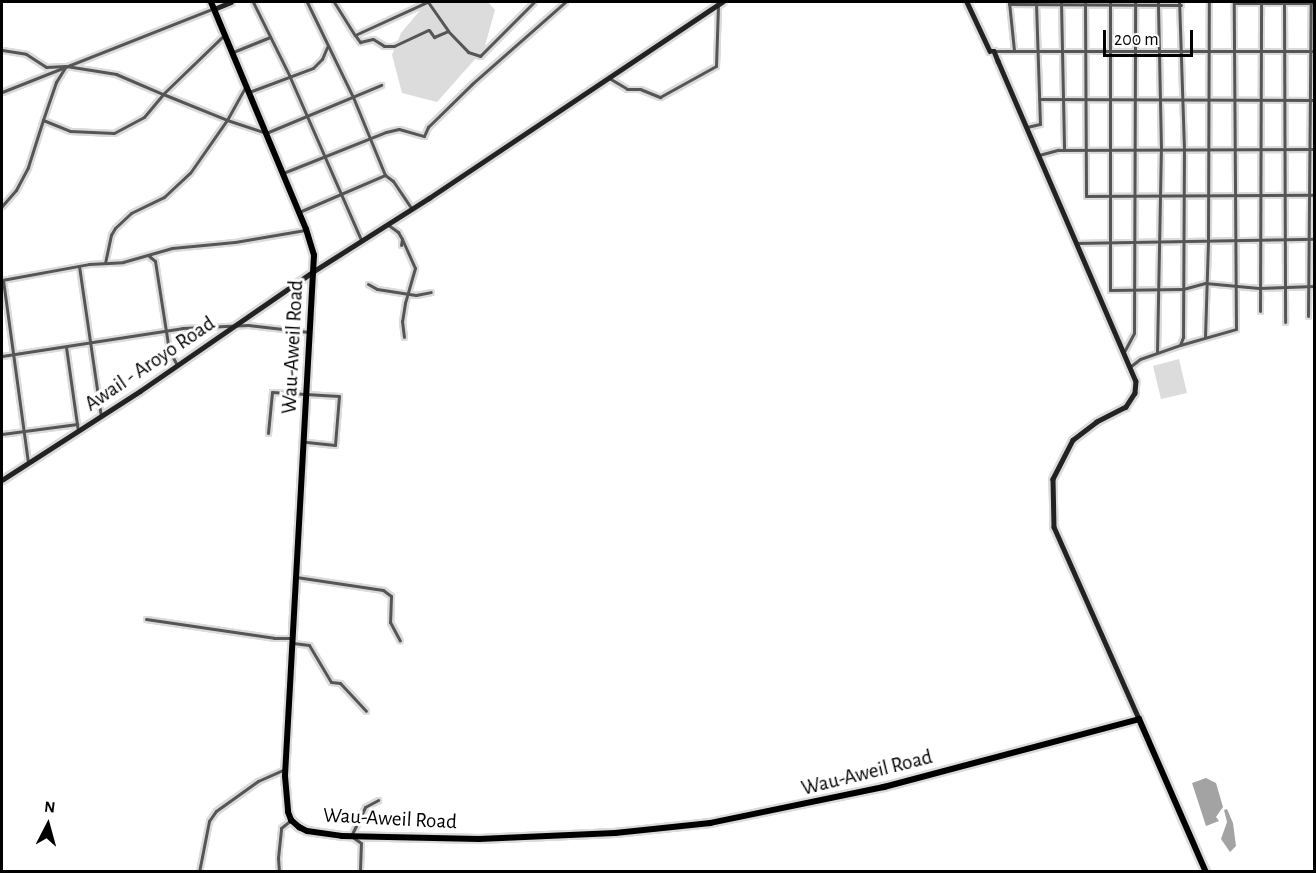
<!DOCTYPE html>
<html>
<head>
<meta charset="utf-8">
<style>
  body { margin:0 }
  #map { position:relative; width:1316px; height:873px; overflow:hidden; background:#fff; font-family:"Alegreya Sans",sans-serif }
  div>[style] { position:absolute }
  .green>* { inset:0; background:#dcdcdc }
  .water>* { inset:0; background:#a3a3a3 }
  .roads { filter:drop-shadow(2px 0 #dbdbdb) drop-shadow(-2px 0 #dbdbdb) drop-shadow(0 2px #dbdbdb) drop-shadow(0 -2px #dbdbdb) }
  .street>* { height:3px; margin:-1.5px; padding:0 1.5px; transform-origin:1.5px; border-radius:1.5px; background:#555 }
  .secondary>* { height:4.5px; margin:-2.25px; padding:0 2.25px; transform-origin:2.25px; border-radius:2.25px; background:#222 }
  .primary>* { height:6px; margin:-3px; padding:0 3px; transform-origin:3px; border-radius:3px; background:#000 }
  span { translate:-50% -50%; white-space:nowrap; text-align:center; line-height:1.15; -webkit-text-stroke:6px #fff; paint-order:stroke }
  .street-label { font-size:21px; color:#000 }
  .frame { position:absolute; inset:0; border:3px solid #000; pointer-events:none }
  .north { position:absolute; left:18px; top:795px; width:60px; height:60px; -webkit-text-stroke:4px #fff; paint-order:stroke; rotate:6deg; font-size:16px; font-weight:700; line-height:24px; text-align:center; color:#000 }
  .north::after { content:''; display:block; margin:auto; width:21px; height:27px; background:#000; clip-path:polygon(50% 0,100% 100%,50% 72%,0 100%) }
  .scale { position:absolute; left:1103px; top:30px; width:90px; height:27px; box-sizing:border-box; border:3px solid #000; border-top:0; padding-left:8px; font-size:18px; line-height:21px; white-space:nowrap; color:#000; -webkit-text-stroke:4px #fff; paint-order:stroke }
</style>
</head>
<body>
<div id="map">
  <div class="green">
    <div style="clip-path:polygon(427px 2px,488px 2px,495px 10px,484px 49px,437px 102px,402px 93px,392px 55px,401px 33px)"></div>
    <div style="clip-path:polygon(1179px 359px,1187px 393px,1161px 399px,1153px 366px)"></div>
  </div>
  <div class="water">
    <div style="clip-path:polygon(1206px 778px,1216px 783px,1223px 807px,1216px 817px,1219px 821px,1206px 826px,1192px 783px)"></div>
    <div style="clip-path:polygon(1227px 809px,1233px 823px,1236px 846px,1230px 852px,1221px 839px,1227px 822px,1224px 810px)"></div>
  </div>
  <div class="roads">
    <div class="street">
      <div style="left:253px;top:2px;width:81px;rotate:63.7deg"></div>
      <div style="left:289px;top:75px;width:180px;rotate:66.4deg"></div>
      <div style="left:307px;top:2px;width:106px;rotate:64.2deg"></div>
      <div style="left:353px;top:97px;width:84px;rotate:67.7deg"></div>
      <div style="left:385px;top:175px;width:10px;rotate:37deg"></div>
      <div style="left:393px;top:181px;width:34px;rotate:56deg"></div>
      <div style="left:334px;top:2px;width:39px;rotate:58deg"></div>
      <div style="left:355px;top:35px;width:79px;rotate:-24.6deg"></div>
      <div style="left:428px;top:2px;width:35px;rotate:55deg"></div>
      <div style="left:1009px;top:2px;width:48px;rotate:84.1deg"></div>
      <div style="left:1061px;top:2px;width:148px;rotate:88.8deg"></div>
      <div style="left:1085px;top:2px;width:194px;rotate:89.7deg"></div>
      <div style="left:1086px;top:196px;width:228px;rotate:-0.3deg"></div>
      <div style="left:1110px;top:2px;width:288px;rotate:90deg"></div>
      <div style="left:1110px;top:290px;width:73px;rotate:-0.8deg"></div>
      <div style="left:1183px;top:289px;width:23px;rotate:-15deg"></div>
      <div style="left:1205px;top:283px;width:54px;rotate:5.3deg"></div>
      <div style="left:1259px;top:288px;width:55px;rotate:-2.1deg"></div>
      <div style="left:1284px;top:2px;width:320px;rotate:89.8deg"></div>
      <div style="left:1235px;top:3px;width:79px"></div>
      <div style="left:1009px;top:4px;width:172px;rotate:0.3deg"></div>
      <div style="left:355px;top:35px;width:9px;rotate:54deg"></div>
      <div style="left:360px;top:42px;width:13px;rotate:-13deg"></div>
      <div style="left:373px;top:39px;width:13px;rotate:32deg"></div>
      <div style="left:384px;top:46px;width:10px"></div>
      <div style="left:394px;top:46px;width:38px;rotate:-25deg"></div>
      <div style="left:429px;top:30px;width:9px;rotate:54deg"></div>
      <div style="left:434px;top:37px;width:15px;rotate:-23deg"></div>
      <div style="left:448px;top:31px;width:29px;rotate:46deg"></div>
      <div style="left:468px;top:52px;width:13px;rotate:18deg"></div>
      <div style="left:480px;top:56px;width:76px;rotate:-45deg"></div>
      <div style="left:2px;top:50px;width:24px;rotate:9deg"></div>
      <div style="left:26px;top:54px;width:24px;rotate:33deg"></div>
      <div style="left:46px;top:67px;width:20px;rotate:-3deg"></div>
      <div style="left:66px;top:66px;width:51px;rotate:9.1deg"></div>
      <div style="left:116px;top:74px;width:51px;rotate:23.1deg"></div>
      <div style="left:163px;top:94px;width:83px;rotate:-44deg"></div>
      <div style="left:994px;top:51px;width:320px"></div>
      <div style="left:233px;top:52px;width:40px;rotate:-22deg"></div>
      <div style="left:66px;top:66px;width:19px;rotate:122deg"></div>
      <div style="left:56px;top:82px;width:40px;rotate:108.9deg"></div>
      <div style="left:43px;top:120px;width:29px;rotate:22deg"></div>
      <div style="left:70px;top:131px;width:44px;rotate:2.6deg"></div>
      <div style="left:114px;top:133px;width:34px;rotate:-28deg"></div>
      <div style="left:144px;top:117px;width:30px;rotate:-50deg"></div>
      <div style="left:163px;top:94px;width:69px;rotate:22.1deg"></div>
      <div style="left:227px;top:120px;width:39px;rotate:-61deg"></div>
      <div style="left:609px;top:78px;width:21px;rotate:31deg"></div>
      <div style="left:627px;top:89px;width:13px"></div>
      <div style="left:640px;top:89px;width:22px;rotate:22deg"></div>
      <div style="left:660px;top:97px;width:64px;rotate:-29deg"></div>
      <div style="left:716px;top:66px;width:61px;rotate:-88.1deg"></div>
      <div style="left:2px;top:92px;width:226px;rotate:-21.6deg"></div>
      <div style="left:249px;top:92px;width:68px;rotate:-20.6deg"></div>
      <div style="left:313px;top:68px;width:13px;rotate:-45deg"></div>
      <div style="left:322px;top:59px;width:13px;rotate:-67deg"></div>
      <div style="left:1039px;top:99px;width:275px;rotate:0.2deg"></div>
      <div style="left:1027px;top:127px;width:13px;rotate:-13deg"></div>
      <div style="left:1040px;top:124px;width:122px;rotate:-91.9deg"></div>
      <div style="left:1039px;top:155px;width:20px;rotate:-15deg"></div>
      <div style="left:1058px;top:150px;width:256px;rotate:-0.2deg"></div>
      <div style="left:283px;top:173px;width:111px;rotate:-21.7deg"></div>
      <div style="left:386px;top:132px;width:13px;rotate:-13deg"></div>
      <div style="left:399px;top:129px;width:26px;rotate:16deg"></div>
      <div style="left:424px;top:136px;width:10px;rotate:-66deg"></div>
      <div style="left:428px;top:127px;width:62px;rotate:-44.3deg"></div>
      <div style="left:472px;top:84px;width:124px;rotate:-41.4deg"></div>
      <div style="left:2px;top:206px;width:21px;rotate:-49deg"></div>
      <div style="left:16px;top:190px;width:26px;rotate:-62deg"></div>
      <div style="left:28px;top:167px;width:49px;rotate:-72.3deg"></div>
      <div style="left:299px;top:212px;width:94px;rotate:-23.3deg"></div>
      <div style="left:387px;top:224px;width:14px;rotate:36deg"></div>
      <div style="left:398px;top:232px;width:8px;rotate:60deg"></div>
      <div style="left:402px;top:239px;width:6px;rotate:99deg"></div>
      <div style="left:402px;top:239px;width:32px;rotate:66deg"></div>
      <div style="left:415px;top:268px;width:36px;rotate:106deg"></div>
      <div style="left:405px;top:303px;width:18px;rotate:99deg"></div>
      <div style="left:402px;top:321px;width:16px;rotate:83deg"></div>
      <div style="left:1077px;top:243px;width:237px;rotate:-1deg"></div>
      <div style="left:149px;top:256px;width:8px;rotate:40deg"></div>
      <div style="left:155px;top:261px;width:90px;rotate:81.1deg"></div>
      <div style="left:169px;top:350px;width:17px;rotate:62deg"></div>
      <div style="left:105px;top:263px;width:29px;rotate:-78deg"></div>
      <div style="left:111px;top:235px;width:8px;rotate:-60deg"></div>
      <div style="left:115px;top:228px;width:22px;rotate:-43deg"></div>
      <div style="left:131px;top:213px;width:37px;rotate:-26deg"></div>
      <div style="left:164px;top:197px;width:35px;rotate:-43deg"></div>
      <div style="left:190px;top:173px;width:65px;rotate:-55.1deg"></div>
      <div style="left:227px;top:120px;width:41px;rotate:18.4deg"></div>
      <div style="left:266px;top:133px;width:125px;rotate:-22.7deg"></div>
      <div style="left:79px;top:266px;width:152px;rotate:81.7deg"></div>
      <div style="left:2px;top:280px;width:88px;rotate:-10.4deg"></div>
      <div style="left:89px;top:264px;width:34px;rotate:-3deg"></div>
      <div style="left:123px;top:262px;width:51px;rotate:-15.9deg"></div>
      <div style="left:172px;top:248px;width:63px;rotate:-5.4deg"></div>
      <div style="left:235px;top:242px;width:71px;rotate:-9.7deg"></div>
      <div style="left:3px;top:280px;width:185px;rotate:82.2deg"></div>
      <div style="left:368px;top:284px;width:10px;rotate:29deg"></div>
      <div style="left:377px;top:289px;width:39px;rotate:9deg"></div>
      <div style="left:416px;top:295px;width:15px;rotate:-11deg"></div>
      <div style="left:1260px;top:311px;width:309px;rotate:-89.8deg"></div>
      <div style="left:1308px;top:316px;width:314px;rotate:-89.5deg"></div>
      <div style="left:1205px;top:337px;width:96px;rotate:-88.2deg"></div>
      <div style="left:1208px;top:241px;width:239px;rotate:-89.8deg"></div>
      <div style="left:1180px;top:345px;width:58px;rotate:-15.9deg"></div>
      <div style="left:1236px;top:329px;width:327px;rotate:-90.4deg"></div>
      <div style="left:66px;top:347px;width:85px;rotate:81.9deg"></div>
      <div style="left:1125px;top:350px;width:19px;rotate:-62deg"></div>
      <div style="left:1134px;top:333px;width:331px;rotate:-89.8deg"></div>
      <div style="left:1157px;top:353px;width:204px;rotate:-88.9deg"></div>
      <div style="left:1161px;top:149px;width:147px;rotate:-91.2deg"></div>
      <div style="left:2px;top:356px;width:182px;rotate:-8.8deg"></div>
      <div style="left:182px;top:328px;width:66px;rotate:-2.6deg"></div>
      <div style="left:248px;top:325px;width:61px;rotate:6.5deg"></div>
      <div style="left:1131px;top:366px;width:11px;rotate:-38deg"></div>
      <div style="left:1140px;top:359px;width:42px;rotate:-19.3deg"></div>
      <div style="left:1180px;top:345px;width:9px;rotate:-69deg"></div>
      <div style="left:1183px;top:337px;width:188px;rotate:-89.7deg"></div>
      <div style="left:1184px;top:149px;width:147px;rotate:-91.9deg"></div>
      <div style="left:268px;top:433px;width:41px;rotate:-84.4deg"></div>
      <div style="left:272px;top:392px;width:67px;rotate:3.4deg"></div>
      <div style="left:339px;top:396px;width:49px;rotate:94.7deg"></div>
      <div style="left:335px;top:445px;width:31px;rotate:-174deg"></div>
      <div style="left:2px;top:434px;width:76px;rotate:-7.6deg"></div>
      <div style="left:296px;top:577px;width:88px;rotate:8.5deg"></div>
      <div style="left:383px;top:590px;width:10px;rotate:37deg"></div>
      <div style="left:391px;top:596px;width:26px;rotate:92deg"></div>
      <div style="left:390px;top:622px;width:21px;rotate:62deg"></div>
      <div style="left:146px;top:619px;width:129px;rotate:8.4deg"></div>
      <div style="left:274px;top:638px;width:18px"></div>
      <div style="left:293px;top:643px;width:16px;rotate:7deg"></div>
      <div style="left:309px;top:645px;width:43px;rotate:59.3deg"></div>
      <div style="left:331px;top:682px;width:9px;rotate:6deg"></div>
      <div style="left:340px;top:683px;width:38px;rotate:47deg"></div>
      <div style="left:360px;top:870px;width:27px;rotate:-88deg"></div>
      <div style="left:361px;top:843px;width:12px;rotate:-145deg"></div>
      <div style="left:351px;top:836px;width:32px;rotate:-64deg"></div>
      <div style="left:365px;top:807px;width:15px;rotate:-28deg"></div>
      <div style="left:199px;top:872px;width:52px;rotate:-78.9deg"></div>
      <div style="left:209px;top:821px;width:12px;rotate:-55deg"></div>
      <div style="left:216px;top:811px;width:52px;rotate:-35.5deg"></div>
      <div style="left:258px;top:781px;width:30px;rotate:-24deg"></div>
      <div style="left:279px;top:872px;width:14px;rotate:-94deg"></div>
      <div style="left:278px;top:858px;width:30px;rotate:-84deg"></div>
      <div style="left:281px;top:828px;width:13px;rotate:-39deg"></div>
    </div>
    <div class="secondary">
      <div style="left:967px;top:2px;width:54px;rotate:64.9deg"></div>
      <div style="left:990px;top:51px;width:4px"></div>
      <div style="left:994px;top:51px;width:11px;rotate:68deg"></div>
      <div style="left:998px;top:61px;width:348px;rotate:66.7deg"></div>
      <div style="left:1136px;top:381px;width:12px;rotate:95deg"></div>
      <div style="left:1135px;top:393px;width:17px;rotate:123deg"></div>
      <div style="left:1126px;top:407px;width:33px;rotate:153deg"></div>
      <div style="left:1097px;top:422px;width:30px;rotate:143deg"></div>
      <div style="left:1073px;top:440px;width:44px;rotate:117.1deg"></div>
      <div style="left:1053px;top:479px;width:48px;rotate:88.8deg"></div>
      <div style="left:1054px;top:527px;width:210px;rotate:66.1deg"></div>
      <div style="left:214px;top:9px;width:18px;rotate:-22deg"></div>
      <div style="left:2px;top:480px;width:164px;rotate:-32.8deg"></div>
      <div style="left:140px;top:391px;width:211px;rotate:-34.6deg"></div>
      <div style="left:314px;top:271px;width:136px;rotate:-32.4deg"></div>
      <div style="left:429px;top:198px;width:353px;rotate:-33.8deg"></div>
    </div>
    <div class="primary">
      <div style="left:211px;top:2px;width:246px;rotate:67.3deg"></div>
      <div style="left:306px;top:229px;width:27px;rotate:73deg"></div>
      <div style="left:314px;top:255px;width:522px;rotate:93.19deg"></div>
      <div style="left:285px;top:776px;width:36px;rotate:85deg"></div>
      <div style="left:288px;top:812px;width:9px;rotate:69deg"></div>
      <div style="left:291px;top:820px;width:11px;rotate:41deg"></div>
      <div style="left:299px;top:827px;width:9px;rotate:27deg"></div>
      <div style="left:307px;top:831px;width:35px;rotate:8deg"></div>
      <div style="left:342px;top:836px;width:137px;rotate:1.3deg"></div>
      <div style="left:479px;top:839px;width:136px;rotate:-2.5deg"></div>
      <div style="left:615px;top:833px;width:96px;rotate:-6deg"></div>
      <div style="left:710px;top:823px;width:178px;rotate:-11.7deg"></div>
      <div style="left:884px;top:787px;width:264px;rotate:-14.9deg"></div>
      <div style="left:1139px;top:719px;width:167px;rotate:66.4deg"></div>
    </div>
  </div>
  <div class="street-label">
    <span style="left:293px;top:347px;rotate:-87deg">Wau-Aweil Road</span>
    <span style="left:150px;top:364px;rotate:-34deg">Awail - Aroyo Road</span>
    <span style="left:867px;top:773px;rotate:-14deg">Wau-Aweil Road</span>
    <span style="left:390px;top:819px;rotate:3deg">Wau-Aweil Road</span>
  </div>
  <div class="frame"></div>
  <div class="north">N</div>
  <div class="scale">200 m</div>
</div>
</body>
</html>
